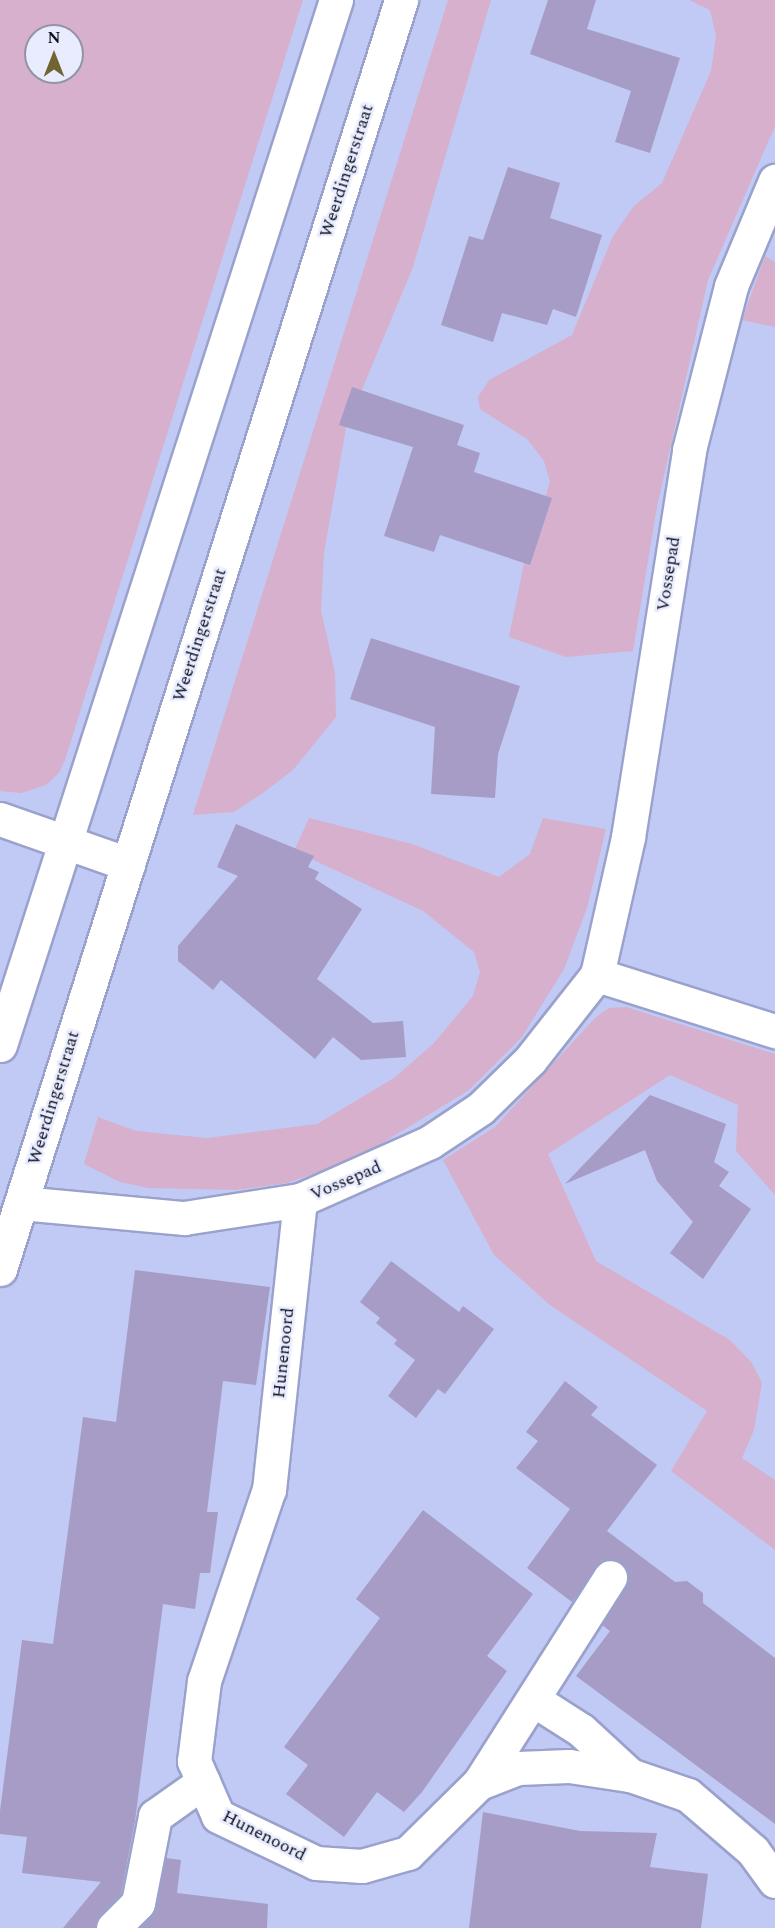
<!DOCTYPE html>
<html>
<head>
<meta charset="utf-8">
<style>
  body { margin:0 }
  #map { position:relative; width:775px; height:1928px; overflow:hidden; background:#c0caf5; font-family:Spectral,serif }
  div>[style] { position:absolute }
  .green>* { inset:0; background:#d6b0cc }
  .building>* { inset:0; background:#a69cc6 }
  .roads { filter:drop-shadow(2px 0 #9aa2cc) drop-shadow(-2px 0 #9aa2cc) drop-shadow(0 2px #9aa2cc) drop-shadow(0 -2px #9aa2cc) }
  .minor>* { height:33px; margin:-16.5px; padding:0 16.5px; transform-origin:16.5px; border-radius:16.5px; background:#fff }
  .major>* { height:33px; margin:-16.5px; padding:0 16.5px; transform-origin:16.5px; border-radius:16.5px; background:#fff }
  span { translate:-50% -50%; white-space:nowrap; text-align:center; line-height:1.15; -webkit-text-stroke:5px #e8ecfe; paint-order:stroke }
  .street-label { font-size:18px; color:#0e111f }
  .north { position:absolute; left:24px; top:24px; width:60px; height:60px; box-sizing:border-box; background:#e8ecfe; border:2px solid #9194a5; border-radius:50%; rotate:0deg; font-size:16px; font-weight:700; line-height:24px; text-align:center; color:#0e111f }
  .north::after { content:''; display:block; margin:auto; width:21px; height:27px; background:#706431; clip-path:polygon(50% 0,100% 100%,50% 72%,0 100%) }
</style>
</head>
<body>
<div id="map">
  <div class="green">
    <div style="clip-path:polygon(evenodd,0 0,303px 0,65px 760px,59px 773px,46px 785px,21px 793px,0 791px,0 0,36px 36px,72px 36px,72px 72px,36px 72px,36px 36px)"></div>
    <div style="clip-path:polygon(448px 0,491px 0,413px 267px,346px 428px,324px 553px,321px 610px,335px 673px,336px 717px,293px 770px,263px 793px,234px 812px,193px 815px)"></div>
    <div style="clip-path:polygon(689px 0,775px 0,775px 126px,708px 280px,657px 507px,633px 651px,566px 657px,509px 637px,524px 563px,550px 482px,544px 461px,527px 439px,480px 409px,478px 397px,489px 380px,572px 335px,613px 236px,634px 206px,662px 183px,711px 71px,716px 36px,710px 10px)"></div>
    <div style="clip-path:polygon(765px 256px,775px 262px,775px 327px,742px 320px)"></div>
    <div style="clip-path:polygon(309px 818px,412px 844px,499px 877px,530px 854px,543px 818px,606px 829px,587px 908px,564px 969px,522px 1037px,469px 1090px,358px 1158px,287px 1183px,236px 1190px,148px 1188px,120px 1182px,84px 1164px,98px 1117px,136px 1131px,207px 1138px,317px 1124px,394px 1078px,434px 1043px,473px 996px,480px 972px,474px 952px,423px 911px,294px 851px)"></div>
    <div style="clip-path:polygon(626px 1007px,775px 1054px,775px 1195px,736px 1151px,738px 1105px,670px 1075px,548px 1154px,596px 1261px,730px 1340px,752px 1363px,762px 1383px,754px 1430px,742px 1458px,775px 1480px,775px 1550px,671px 1471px,707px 1411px,550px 1305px,494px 1255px,443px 1160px,495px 1127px,596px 1017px,609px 1008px)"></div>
  </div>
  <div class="building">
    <div style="clip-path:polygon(548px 0,596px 0,587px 29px,680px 58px,650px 153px,615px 142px,631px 91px,530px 54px)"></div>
    <div style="clip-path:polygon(508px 167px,560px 183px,550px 218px,602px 235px,576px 317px,553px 309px,547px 325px,502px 313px,493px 342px,441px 325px,469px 236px,483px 240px)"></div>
    <div style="clip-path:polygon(352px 387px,464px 425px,457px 445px,480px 453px,474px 472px,552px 498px,530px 565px,440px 535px,434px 552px,384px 536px,413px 447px,339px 425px)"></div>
    <div style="clip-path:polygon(371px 638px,520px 686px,498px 754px,495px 798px,431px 794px,435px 727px,350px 699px)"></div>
    <div style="clip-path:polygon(236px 824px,314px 856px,308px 867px,319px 872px,315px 879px,362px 909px,317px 979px,373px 1023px,403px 1021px,406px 1057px,361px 1060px,333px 1037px,315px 1059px,221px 980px,213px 990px,178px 961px,178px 946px,238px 876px,217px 867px)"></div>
    <div style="clip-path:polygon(650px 1095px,726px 1124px,714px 1162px,729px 1172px,719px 1186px,751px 1209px,703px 1279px,670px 1253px,693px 1222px,657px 1181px,645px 1150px,565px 1184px)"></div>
    <div style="clip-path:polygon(391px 1261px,459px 1312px,463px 1306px,494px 1329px,445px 1394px,438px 1389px,416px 1418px,388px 1396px,415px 1360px,394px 1344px,397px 1340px,376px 1323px,380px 1318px,360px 1302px)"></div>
    <div style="clip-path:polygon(135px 1270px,270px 1287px,256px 1385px,223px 1381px,207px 1512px,218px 1512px,210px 1573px,200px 1573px,195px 1609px,163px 1604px,135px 1821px,121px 1894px,100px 1915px,95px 1928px,63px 1928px,101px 1882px,22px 1873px,27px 1837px,0 1834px,0 1811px,22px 1640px,53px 1644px,83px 1417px,116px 1422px)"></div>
    <div style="clip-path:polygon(565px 1381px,598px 1407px,591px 1415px,657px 1465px,607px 1531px,675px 1582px,687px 1581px,703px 1593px,703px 1603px,775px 1658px,775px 1824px,576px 1676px,610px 1631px,602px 1625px,629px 1577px,620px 1561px,602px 1560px,572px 1602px,527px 1568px,570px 1509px,516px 1468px,538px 1441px,526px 1432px)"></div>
    <div style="clip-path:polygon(423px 1510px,533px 1594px,487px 1656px,507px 1671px,422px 1792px,404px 1812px,377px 1792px,344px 1837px,286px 1794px,308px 1765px,284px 1747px,380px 1618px,356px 1599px)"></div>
    <div style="clip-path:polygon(483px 1812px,580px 1831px,657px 1833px,650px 1867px,708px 1874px,701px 1928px,469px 1928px)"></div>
    <div style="clip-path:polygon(166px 1858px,181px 1860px,177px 1893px,268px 1904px,267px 1928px,140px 1928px,156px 1907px)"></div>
  </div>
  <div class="roads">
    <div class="minor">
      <div style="left:0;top:819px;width:136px;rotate:19.4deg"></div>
      <div style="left:597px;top:975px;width:187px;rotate:17.5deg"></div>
      <div style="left:0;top:1045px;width:1098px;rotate:-72.18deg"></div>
      <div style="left:300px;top:1200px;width:291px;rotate:96.1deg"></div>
      <div style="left:269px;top:1489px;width:203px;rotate:108.7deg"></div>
      <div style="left:204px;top:1681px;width:81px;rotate:97.1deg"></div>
      <div style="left:194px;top:1761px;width:60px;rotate:66.4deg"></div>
      <div style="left:218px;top:1816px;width:109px;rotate:25.6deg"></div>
      <div style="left:316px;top:1863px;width:46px;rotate:3.7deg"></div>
      <div style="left:362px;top:1866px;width:48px;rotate:-15.8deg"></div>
      <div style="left:408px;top:1853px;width:100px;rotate:-44.6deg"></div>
      <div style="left:479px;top:1783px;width:42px;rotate:-21deg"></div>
      <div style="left:518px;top:1768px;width:51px;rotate:-2.2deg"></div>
      <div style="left:569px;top:1766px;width:62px;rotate:8.4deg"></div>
      <div style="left:630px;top:1775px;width:61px;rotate:19deg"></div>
      <div style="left:688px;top:1795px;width:86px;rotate:40.7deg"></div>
      <div style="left:753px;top:1851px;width:37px;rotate:54deg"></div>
      <div style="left:21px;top:1203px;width:164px;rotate:5.3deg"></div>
      <div style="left:184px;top:1218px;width:117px;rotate:-8.8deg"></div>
      <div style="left:300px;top:1200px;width:142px;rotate:-24deg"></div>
      <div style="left:430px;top:1142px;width:61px;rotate:-33.7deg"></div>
      <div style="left:481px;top:1108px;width:69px;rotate:-44.4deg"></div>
      <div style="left:530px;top:1060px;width:108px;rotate:-51.8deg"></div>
      <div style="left:597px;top:975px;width:141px;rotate:-77.3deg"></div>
      <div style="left:628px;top:837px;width:392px;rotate:-81deg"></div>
      <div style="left:689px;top:450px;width:169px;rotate:-75.6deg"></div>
      <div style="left:731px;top:286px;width:114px;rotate:-67.3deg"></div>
      <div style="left:534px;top:1700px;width:56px;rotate:32.6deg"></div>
      <div style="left:581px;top:1730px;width:67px;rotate:42.6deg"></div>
      <div style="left:479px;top:1783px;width:244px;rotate:-57.5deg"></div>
      <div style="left:113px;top:1928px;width:35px;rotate:-45deg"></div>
      <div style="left:138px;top:1903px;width:89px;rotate:-78.9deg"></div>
      <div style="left:155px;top:1816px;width:59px;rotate:-35.3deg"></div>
    </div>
    <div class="major">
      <div style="left:0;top:1269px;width:1331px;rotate:-72.46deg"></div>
    </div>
  </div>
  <div class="street-label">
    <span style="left:347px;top:171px;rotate:-72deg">Weerdingerstraat</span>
    <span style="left:669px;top:574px;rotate:-81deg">Vossepad</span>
    <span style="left:200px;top:635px;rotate:-72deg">Weerdingerstraat</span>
    <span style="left:54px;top:1098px;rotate:-73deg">Weerdingerstraat</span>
    <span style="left:346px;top:1181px;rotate:-23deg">Vossepad</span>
    <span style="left:284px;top:1353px;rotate:-84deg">Hunenoord</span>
    <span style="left:264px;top:1836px;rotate:27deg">Hunenoord</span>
  </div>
  <div class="north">N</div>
</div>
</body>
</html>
